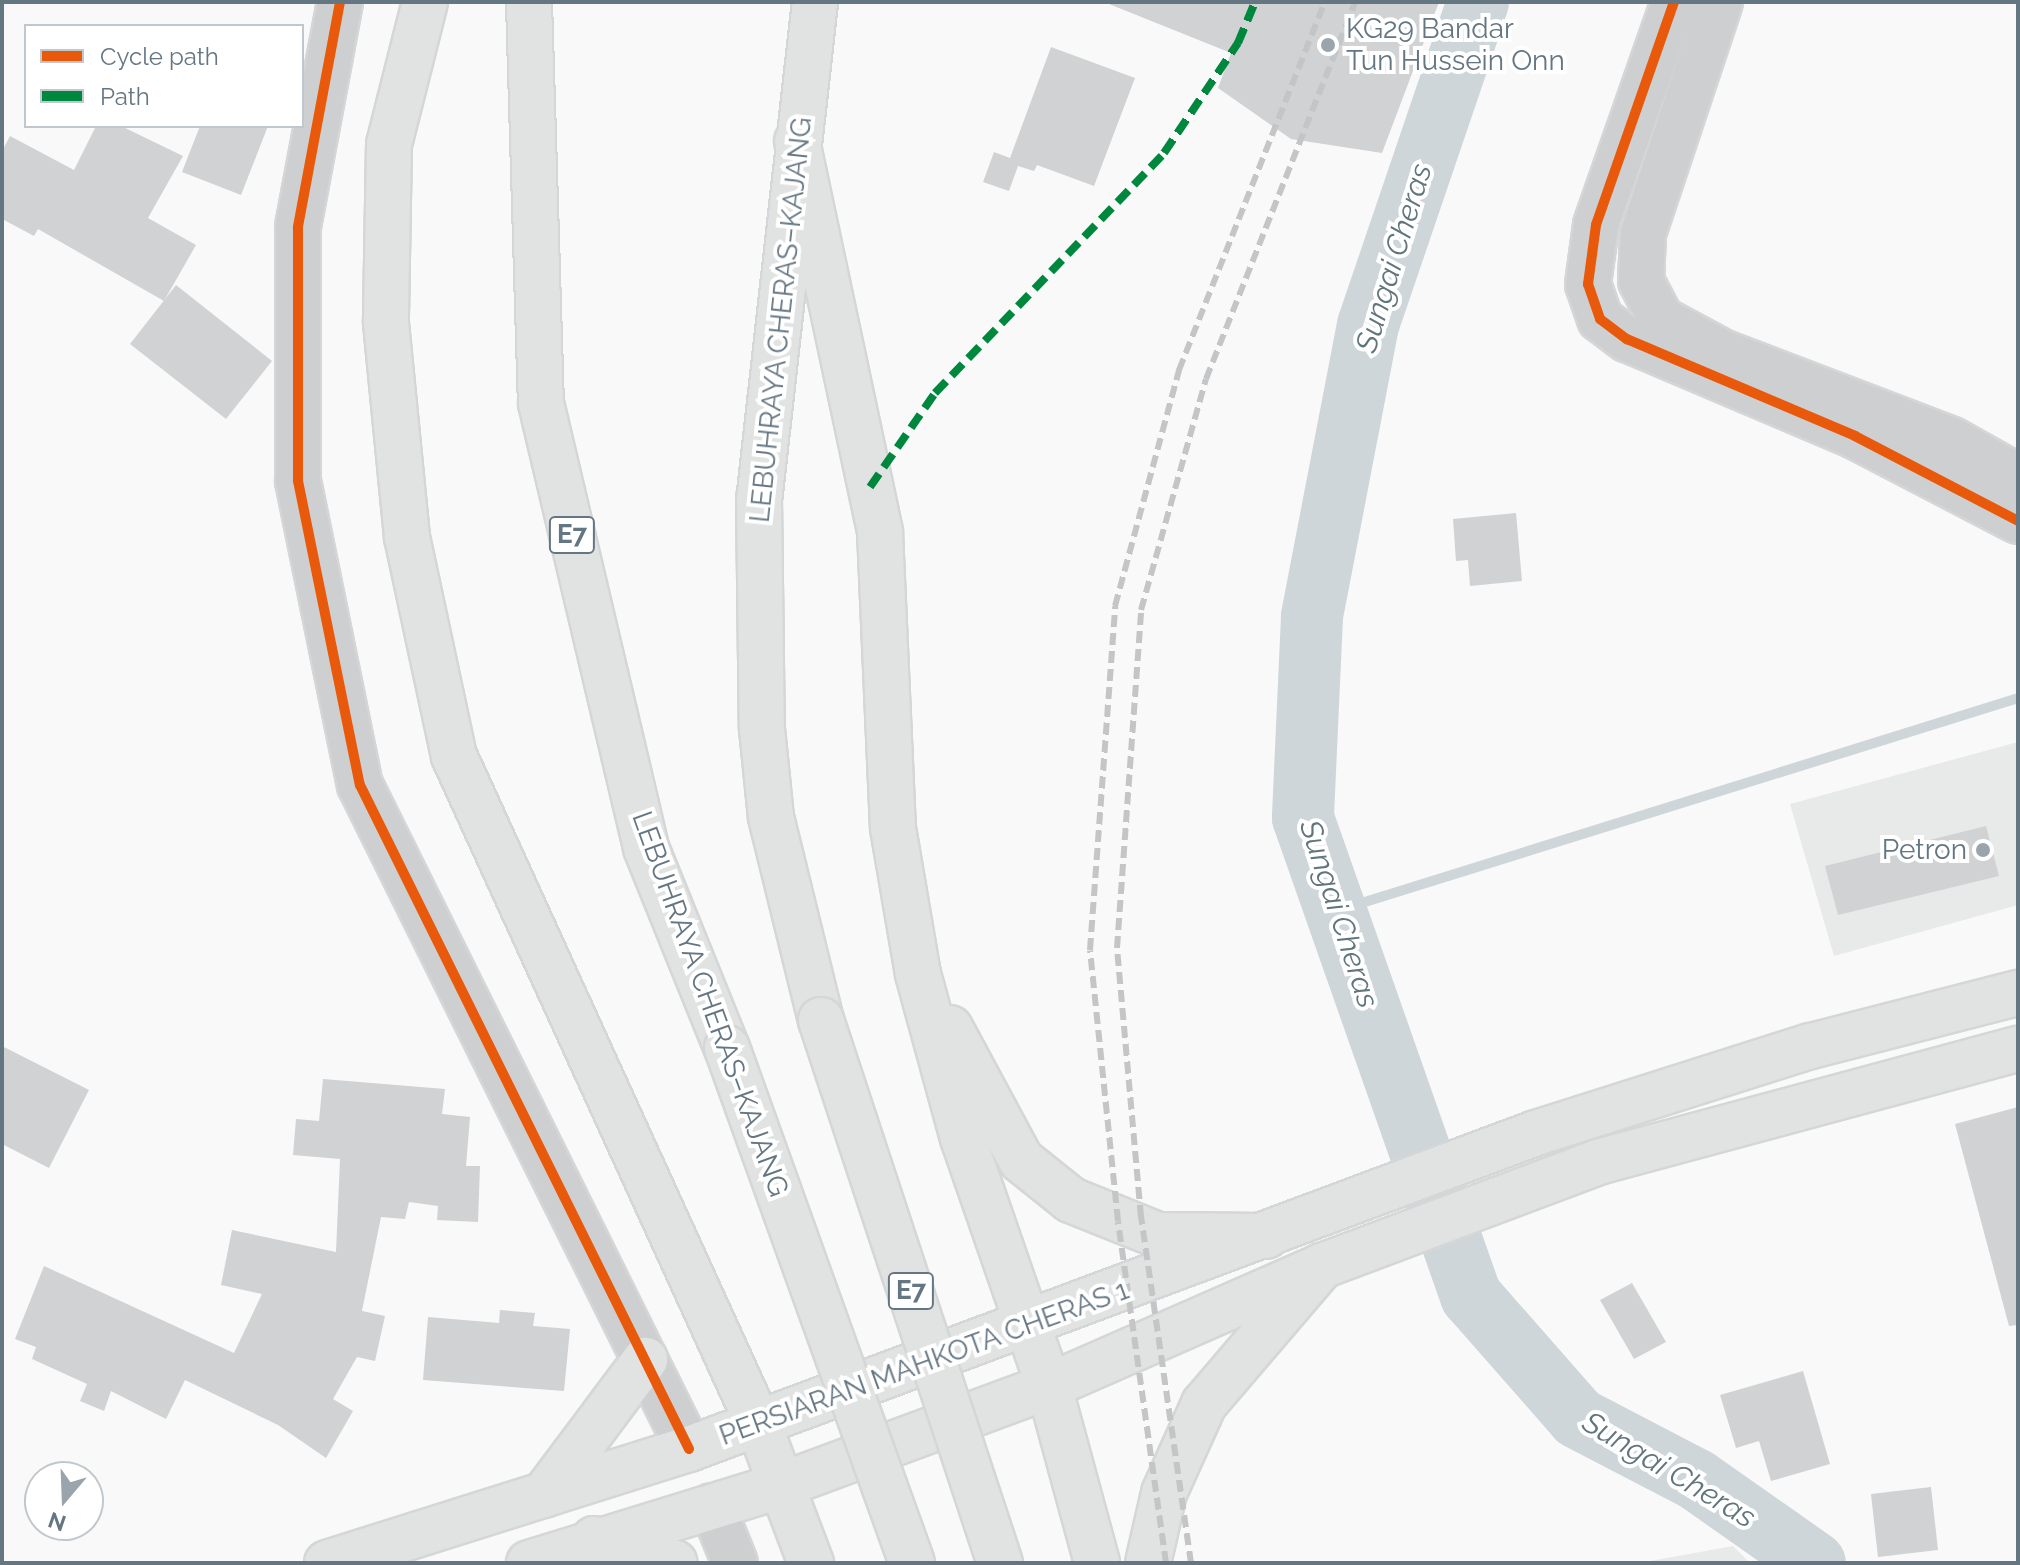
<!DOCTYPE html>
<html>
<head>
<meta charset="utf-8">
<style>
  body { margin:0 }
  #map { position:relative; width:2020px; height:1565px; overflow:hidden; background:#f9f9f9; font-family:Raleway,sans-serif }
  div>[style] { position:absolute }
  .built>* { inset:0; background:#e8e9e9 }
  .stream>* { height:10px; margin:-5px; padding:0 5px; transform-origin:5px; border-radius:5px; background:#ced6d9 }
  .river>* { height:62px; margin:-31px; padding:0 31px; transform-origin:31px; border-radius:31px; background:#ced6d9 }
  .building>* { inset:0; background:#d0d2d3 }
  .roads { filter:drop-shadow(2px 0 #d5d6d7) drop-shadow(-2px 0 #d5d6d7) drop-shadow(0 2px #d5d6d7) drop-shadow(0 -2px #d5d6d7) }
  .minor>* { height:44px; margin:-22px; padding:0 22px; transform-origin:22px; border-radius:22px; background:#cecfd0 }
  .major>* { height:44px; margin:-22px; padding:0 22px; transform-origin:22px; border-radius:22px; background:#e1e2e2 }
  .highway>* { height:44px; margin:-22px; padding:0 22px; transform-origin:22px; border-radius:22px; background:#e1e2e2 }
  .rail>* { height:6px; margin-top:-3px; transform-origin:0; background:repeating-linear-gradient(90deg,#c3c5c6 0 12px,transparent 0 18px) }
  .bridges { filter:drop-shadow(2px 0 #d5d6d6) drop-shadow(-2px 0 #d5d6d6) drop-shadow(0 2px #d5d6d6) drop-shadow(0 -2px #d5d6d6) }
  .highway-bridge>* { height:44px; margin:-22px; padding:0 22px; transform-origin:22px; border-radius:22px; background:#e1e2e2 }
  .quiet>* { height:8px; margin-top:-4px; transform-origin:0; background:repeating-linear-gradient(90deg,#00873e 0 16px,transparent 0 24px) }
  .cycleway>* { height:10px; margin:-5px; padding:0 5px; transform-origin:5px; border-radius:5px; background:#e8590c }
  .dots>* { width:22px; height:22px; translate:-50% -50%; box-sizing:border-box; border:4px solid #fff; border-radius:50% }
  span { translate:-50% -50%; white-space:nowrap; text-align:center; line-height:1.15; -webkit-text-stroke:8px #fff; paint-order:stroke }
  .shield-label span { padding:2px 6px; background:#fff; border:2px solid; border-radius:6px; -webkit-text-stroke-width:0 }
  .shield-label { font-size:26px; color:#657683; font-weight:700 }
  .poi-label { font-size:28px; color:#657683 }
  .left { translate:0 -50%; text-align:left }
  .right { translate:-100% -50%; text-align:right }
  .street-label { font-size:28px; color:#657683 }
  .water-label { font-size:30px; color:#60757c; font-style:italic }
  .frame { position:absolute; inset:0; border:4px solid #657683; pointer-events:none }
  .legend { position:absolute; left:24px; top:24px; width:280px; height:104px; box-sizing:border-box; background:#fff; border:2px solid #c1c8cd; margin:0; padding:10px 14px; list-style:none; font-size:24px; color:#657683 }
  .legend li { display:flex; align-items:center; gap:16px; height:40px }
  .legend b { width:40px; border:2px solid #c1c8cd }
  .north { position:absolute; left:24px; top:1461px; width:80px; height:80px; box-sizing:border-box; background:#fff; border:2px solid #c1c8cd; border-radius:50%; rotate:199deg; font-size:22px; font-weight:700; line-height:32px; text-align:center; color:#657683 }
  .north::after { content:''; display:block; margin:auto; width:28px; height:36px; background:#99a4ac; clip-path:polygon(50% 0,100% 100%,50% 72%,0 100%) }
</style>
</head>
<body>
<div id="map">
  <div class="built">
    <div style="clip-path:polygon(2018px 742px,2018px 905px,1834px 956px,1790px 804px)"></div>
    <div style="clip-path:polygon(1733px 1546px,1750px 1563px,1639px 1563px)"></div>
  </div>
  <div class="stream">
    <div style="left:1336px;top:911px;width:714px;rotate:-17.34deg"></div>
  </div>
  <div class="river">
    <div style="left:1478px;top:2px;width:341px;rotate:108.8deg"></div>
    <div style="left:1368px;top:325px;width:297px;rotate:100.9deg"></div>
    <div style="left:1312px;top:617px;width:201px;rotate:92.6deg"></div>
    <div style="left:1303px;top:818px;width:507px;rotate:70.64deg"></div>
    <div style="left:1471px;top:1296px;width:162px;rotate:48.7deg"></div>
    <div style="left:1578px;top:1418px;width:134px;rotate:27.5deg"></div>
    <div style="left:1697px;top:1480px;width:144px;rotate:35.1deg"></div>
  </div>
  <div class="building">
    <div style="clip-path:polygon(1104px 2px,1439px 2px,1382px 153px,1291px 139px,1218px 88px,1231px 53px)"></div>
    <div style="clip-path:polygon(1051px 47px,1135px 78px,1094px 186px,1037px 165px,1034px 171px,1018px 166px,1009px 191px,983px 182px,994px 152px,1010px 158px)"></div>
    <div style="clip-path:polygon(96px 126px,121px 126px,183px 156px,148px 218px,196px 245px,164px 301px,38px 229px,34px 236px,2px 219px,2px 151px,10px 136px,74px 170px)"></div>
    <div style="clip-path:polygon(200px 126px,268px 126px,241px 195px,182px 172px)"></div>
    <div style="clip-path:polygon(176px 285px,272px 361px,226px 419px,130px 344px)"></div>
    <div style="clip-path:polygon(1516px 513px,1522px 581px,1470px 586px,1468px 560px,1456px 561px,1453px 519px)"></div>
    <div style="clip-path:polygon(1986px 826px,1999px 876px,1838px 915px,1825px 866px)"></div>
    <div style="clip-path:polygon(2px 1046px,89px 1090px,49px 1168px,2px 1144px)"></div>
    <div style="clip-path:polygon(323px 1079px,445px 1089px,442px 1114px,470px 1117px,466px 1166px,480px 1166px,478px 1222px,437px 1220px,438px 1206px,409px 1202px,405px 1219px,381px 1217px,362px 1311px,385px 1316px,375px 1361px,357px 1357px,333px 1399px,353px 1411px,326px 1458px,278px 1425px,185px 1380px,166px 1419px,111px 1391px,104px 1411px,80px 1401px,87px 1384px,32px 1359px,36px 1347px,15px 1339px,44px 1266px,234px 1353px,262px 1294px,221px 1285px,232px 1230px,336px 1252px,340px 1159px,293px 1155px,296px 1119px,319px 1121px)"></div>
    <div style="clip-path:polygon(2018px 1107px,2018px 1325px,2009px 1326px,1955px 1124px)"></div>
    <div style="clip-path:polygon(1632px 1283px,1666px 1342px,1634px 1359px,1600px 1300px)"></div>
    <div style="clip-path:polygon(500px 1310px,535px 1313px,533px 1326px,570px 1329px,564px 1391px,423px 1380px,428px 1317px,499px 1323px)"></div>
    <div style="clip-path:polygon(1803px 1371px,1830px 1464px,1771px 1481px,1759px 1441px,1736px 1448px,1720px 1395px)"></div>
    <div style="clip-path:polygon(1931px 1487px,1938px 1550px,1878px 1557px,1871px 1494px)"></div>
  </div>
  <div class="roads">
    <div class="minor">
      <div style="left:340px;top:2px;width:229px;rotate:100.6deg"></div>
      <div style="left:298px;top:227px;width:254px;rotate:90deg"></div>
      <div style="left:298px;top:481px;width:310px;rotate:78.5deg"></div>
      <div style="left:360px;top:785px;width:741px;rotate:63.64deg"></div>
      <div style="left:1674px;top:2px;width:236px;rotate:109.3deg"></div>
      <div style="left:1596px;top:225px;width:60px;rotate:97.7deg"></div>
      <div style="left:1588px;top:284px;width:37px;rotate:71deg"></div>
      <div style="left:1600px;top:319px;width:34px;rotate:37deg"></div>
      <div style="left:1627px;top:339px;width:248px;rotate:23deg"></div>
      <div style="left:1855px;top:436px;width:184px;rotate:27.5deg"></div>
      <div style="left:1720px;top:2px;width:244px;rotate:108.4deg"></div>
      <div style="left:1643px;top:234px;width:47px;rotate:92.4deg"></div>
      <div style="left:1641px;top:281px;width:43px;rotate:62.2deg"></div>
      <div style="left:1661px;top:319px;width:69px;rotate:28.4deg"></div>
      <div style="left:1722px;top:352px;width:246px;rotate:20.9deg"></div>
      <div style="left:1952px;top:440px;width:76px;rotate:29.3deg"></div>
      <div style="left:712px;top:1506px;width:61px;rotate:68deg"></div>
    </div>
    <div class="major">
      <div style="left:544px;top:1495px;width:169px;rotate:-53.2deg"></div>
      <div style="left:594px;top:1539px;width:84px;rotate:16.5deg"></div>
      <div style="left:327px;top:1563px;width:380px;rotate:-17.5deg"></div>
      <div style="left:689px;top:1449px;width:904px;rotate:-20.46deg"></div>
      <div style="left:1536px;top:1133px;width:288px;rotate:-17.6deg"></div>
      <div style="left:1811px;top:1046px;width:214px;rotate:-14.4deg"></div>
      <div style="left:529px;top:1563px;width:265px;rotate:-17.1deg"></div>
      <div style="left:782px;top:1485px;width:285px;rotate:-20.3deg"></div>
      <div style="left:1049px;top:1386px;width:298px;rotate:-23.7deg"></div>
      <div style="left:1322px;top:1266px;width:295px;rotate:-20.6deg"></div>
      <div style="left:1598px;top:1162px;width:435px;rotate:-15.1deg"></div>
    </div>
    <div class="highway">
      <div style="left:425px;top:2px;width:146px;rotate:104.2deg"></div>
      <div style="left:389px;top:144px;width:179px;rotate:91deg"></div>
      <div style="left:386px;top:323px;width:215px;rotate:84.4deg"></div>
      <div style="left:407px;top:537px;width:224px;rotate:77.9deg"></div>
      <div style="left:454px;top:756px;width:733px;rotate:65.5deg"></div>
      <div style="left:758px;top:1423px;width:150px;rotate:69.3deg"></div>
      <div style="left:529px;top:2px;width:401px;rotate:88.3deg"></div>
      <div style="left:541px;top:403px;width:457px;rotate:76.7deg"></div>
      <div style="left:646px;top:848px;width:216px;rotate:68deg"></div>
      <div style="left:815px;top:2px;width:499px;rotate:96.4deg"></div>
      <div style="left:759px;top:498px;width:231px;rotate:89.3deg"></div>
      <div style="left:762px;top:729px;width:88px;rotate:84.2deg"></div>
      <div style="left:771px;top:817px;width:209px;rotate:76.2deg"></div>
      <div style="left:797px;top:141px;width:400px;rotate:78deg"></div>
      <div style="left:880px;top:532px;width:296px;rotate:87.5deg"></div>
      <div style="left:893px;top:828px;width:148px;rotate:80.3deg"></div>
      <div style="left:918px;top:974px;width:170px;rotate:74.7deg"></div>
      <div style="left:963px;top:1138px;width:262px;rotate:70.9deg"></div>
      <div style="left:1049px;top:1386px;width:183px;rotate:74.8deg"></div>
      <div style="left:950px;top:1028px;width:150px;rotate:61.7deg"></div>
      <div style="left:1021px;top:1160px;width:64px;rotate:38.7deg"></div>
      <div style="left:1071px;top:1200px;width:94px;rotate:21.9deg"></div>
      <div style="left:1158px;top:1235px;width:108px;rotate:0.5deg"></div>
      <div style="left:1148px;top:1563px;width:72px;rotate:-77.1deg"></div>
      <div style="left:1164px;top:1493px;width:98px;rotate:-65.8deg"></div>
      <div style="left:1204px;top:1404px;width:182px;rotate:-49.5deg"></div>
    </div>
  </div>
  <div class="rail">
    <div style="left:1166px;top:1563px;width:345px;rotate:-98deg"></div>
    <div style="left:1118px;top:1221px;width:272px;rotate:-95.9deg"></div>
    <div style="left:1090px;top:950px;width:345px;rotate:-85.8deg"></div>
    <div style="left:1115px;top:606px;width:245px;rotate:-74.8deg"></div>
    <div style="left:1179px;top:370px;width:396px;rotate:-68.4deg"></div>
    <div style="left:1191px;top:1563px;width:350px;rotate:-98.2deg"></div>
    <div style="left:1141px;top:1217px;width:270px;rotate:-95.1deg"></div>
    <div style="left:1117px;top:948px;width:339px;rotate:-85.9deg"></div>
    <div style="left:1141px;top:610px;width:240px;rotate:-74.3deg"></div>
    <div style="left:1206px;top:379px;width:405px;rotate:-68.4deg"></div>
  </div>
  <div class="bridges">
    <div class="highway-bridge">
      <div style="left:821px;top:1020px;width:572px;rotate:71.76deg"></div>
      <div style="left:727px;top:1048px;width:547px;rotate:70.24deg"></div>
    </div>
  </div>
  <div class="quiet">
    <div style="left:870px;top:487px;width:114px;rotate:-55.3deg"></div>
    <div style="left:935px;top:393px;width:332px;rotate:-46.3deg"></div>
    <div style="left:1164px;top:153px;width:133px;rotate:-56.1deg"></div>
    <div style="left:1238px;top:43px;width:44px;rotate:-67.5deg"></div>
  </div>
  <div class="cycleway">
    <div style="left:340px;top:2px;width:229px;rotate:100.6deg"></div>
    <div style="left:298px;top:227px;width:254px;rotate:90deg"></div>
    <div style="left:298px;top:481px;width:310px;rotate:78.5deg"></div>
    <div style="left:360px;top:785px;width:741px;rotate:63.64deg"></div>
    <div style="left:1674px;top:2px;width:236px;rotate:109.3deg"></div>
    <div style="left:1596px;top:225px;width:60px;rotate:97.7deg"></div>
    <div style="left:1588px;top:284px;width:37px;rotate:71deg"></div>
    <div style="left:1600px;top:319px;width:34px;rotate:37deg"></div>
    <div style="left:1627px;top:339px;width:248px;rotate:23deg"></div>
    <div style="left:1855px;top:436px;width:184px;rotate:27.5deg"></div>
  </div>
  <div class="dots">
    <div style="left:1328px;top:45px;background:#99a4ac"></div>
    <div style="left:1983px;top:850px;background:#99a4ac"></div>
  </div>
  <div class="shield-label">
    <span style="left:572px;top:535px">E7</span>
    <span style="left:911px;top:1291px">E7</span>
  </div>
  <div class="poi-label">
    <span class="left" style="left:1346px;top:45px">KG29 Bandar<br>Tun Hussein Onn</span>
    <span class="right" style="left:1967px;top:850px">Petron</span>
  </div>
  <div class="street-label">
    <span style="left:781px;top:320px;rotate:-84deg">LEBUHRAYA CHERAS–KAJANG</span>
    <span style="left:710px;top:1004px;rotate:70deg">LEBUHRAYA CHERAS–KAJANG</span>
    <span style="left:924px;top:1363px;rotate:-20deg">PERSIARAN MAHKOTA CHERAS 1</span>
  </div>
  <div class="water-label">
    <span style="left:1394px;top:258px;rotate:-73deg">Sungai Cheras</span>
    <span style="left:1339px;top:914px;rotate:72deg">Sungai Cheras</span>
    <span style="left:1669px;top:1470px;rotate:31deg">Sungai Cheras</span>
  </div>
  <div class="frame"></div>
  <ul class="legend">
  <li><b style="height:10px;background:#e8590c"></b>Cycle path</li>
  <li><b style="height:10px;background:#00873e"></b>Path</li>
  </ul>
  <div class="north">N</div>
</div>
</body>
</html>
